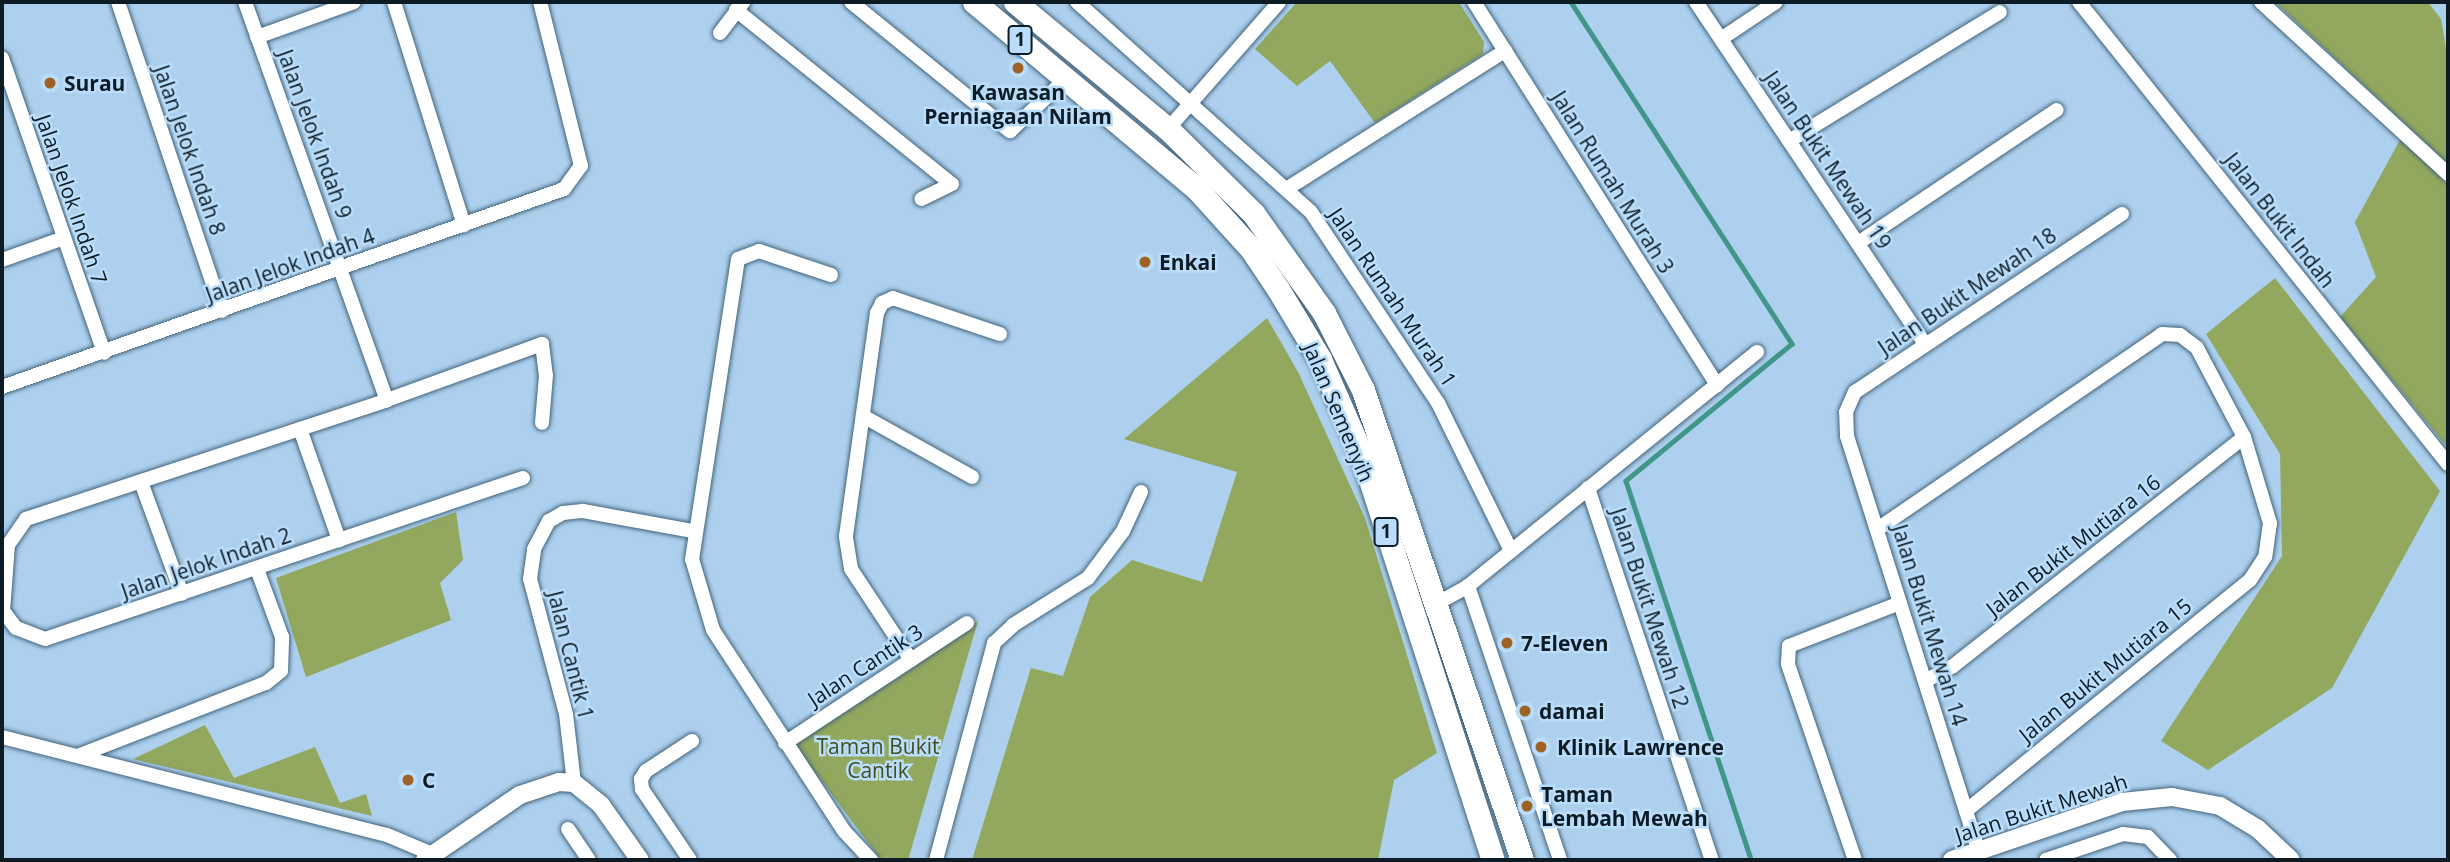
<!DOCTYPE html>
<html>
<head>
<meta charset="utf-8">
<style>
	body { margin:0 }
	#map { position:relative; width:2450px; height:862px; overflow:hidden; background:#acd0ed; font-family:"Open Sans",sans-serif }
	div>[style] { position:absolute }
	.green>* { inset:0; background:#92a85e }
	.stream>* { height:4.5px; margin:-2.25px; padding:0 2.25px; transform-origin:2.25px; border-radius:2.25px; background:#41968a }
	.roads { filter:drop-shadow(0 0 2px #43647d) drop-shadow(0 0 2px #43647d) }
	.minor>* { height:14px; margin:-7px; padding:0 7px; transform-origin:7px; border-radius:7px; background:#fff }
	.tertiary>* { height:18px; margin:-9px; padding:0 9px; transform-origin:9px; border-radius:9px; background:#fff }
	.primary>* { height:23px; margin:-11.5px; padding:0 11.5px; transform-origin:11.5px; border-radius:11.5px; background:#fff }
	.dots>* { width:19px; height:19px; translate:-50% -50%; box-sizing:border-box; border:4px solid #b9ddfa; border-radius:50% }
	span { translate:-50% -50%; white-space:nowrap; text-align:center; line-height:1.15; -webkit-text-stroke:5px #b9ddfa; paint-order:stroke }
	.shield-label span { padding:2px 5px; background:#b9ddfa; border:2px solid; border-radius:5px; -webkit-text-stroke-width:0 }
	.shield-label { font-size:19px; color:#0d1b25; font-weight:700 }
	.poi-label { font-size:21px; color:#0d1b25; font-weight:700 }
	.left { translate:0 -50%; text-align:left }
	.street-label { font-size:21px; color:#0d1b25 }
	.park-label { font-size:21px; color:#414e21 }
	.frame { position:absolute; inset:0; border:4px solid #0d1b25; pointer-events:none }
</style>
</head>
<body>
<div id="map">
	<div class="green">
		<div style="clip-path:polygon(1297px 2px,1459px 2px,1484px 42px,1483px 54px,1375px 123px,1330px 61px,1297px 86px,1255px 49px)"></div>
		<div style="clip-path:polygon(2275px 2px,2428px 2px,2441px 19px,2448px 60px,2448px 164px)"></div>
		<div style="clip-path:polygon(2401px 138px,2448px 185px,2448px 448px,2340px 317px,2376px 277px,2355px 222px)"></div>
		<div style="clip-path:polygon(2275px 278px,2440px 491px,2332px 688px,2208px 770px,2161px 741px,2282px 556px,2280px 454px,2206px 334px)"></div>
		<div style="clip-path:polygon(1267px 318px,1298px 372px,1365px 518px,1437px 753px,1394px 780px,1378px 860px,972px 860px,1031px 668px,1063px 676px,1090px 597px,1132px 560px,1202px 582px,1237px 472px,1124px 439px)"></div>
		<div style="clip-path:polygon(456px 512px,463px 560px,440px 583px,451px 620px,306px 677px,276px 578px)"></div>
		<div style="clip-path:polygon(978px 621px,908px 860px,881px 860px,794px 744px)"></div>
		<div style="clip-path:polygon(205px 725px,234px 778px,315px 747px,340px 803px,366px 794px,372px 816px,133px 759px)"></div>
	</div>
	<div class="stream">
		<div style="left:1571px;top:2px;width:407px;rotate:57.1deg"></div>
		<div style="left:1792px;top:344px;width:215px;rotate:140.5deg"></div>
		<div style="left:1626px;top:481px;width:399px;rotate:71.7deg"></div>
	</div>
	<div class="roads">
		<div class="minor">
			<div style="left:118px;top:2px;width:326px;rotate:71.4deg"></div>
			<div style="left:245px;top:2px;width:423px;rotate:70.4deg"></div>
			<div style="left:394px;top:2px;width:234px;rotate:72.6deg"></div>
			<div style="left:851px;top:2px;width:205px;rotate:39.1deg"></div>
			<div style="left:1010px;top:131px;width:78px;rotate:-42.9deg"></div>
			<div style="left:1077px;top:2px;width:314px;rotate:41.9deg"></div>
			<div style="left:1311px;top:212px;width:229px;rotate:56.4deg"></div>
			<div style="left:1438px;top:403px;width:165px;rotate:63.7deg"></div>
			<div style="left:1474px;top:2px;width:454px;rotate:57.6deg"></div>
			<div style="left:1696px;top:2px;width:410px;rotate:56.2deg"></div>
			<div style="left:2079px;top:2px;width:591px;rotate:51.39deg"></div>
			<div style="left:2261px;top:2px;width:254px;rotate:42.6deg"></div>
			<div style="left:736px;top:10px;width:277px;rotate:38.9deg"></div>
			<div style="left:952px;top:184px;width:34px;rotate:154deg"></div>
			<div style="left:720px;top:33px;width:39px;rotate:-53deg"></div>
			<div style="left:257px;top:37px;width:103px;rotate:-19.8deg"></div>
			<div style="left:1721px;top:39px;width:66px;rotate:-33.9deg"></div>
			<div style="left:2px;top:58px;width:312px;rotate:70.9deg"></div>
			<div style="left:1168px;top:129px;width:169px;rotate:-48.8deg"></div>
			<div style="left:1789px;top:141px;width:247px;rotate:-31.4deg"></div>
			<div style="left:1288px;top:188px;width:257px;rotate:-32.3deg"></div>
			<div style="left:1858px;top:243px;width:239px;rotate:-33.8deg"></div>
			<div style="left:2px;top:260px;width:66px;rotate:-19.5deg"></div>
			<div style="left:831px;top:275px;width:76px;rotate:-161.6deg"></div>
			<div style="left:759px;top:251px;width:22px;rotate:159deg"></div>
			<div style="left:738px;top:259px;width:304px;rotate:98.7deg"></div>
			<div style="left:692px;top:559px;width:74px;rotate:73.5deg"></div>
			<div style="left:713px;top:630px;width:240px;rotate:56.9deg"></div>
			<div style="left:844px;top:831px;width:40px;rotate:47deg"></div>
			<div style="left:2px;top:387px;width:596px;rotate:-19.41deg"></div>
			<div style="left:564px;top:189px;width:29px;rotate:-54deg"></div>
			<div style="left:581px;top:166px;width:169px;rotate:-104deg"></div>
			<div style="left:863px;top:416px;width:125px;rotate:29.2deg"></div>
			<div style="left:300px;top:429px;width:118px;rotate:70.6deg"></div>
			<div style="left:523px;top:478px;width:504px;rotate:161.39deg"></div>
			<div style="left:45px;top:639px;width:31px;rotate:-159deg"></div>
			<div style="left:16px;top:628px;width:21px;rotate:-127deg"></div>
			<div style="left:3px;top:611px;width:66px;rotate:-85.7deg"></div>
			<div style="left:8px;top:545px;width:32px;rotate:-55deg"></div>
			<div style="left:26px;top:519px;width:380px;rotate:-18.2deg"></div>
			<div style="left:387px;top:400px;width:165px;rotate:-19.9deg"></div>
			<div style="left:542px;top:344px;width:31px;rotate:83deg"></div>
			<div style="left:546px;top:375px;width:48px;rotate:94.8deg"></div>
			<div style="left:141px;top:482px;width:119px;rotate:69.9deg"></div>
			<div style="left:1588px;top:488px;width:392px;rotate:71.6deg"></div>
			<div style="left:1879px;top:528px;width:343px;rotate:-34.4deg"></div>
			<div style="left:2162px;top:334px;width:18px;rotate:3deg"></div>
			<div style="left:2180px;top:335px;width:21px;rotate:37deg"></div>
			<div style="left:2197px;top:348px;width:101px;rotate:62.2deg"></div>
			<div style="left:2244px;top:437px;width:90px;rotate:73.2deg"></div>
			<div style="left:2270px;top:523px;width:34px;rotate:98deg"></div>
			<div style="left:2265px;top:557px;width:27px;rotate:123deg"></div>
			<div style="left:2250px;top:580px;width:366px;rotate:140.9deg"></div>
			<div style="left:1468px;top:586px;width:289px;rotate:71.4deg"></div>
			<div style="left:1436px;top:604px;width:37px;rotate:-29deg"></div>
			<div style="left:1468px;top:586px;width:372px;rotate:-39deg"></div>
			<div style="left:911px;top:660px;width:109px;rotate:-123.4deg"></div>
			<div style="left:851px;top:569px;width:33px;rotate:-99deg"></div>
			<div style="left:846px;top:536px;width:225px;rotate:-82.1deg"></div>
			<div style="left:877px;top:313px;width:11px;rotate:-63deg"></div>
			<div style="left:882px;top:303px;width:12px;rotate:-24deg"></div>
			<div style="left:893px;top:298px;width:113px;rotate:18.6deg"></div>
			<div style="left:1925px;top:681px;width:32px;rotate:-28deg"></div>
			<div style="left:1953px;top:666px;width:370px;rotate:-38.2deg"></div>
			<div style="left:2px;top:737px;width:397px;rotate:14.3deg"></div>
			<div style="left:387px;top:835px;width:49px;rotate:22.9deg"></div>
			<div style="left:785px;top:743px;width:218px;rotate:-33.4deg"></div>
			<div style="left:80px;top:755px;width:199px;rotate:-21.2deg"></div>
			<div style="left:266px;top:683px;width:19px;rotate:-39deg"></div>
			<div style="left:281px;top:671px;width:34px;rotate:-88deg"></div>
			<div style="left:282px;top:637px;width:72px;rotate:-110.2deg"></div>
			<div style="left:574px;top:783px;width:69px;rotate:-96.6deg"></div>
			<div style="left:566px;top:714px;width:140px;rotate:-104.9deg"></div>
			<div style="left:530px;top:579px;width:30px;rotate:-82deg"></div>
			<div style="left:534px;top:549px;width:32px;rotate:-62deg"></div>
			<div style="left:549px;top:521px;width:16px;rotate:-30deg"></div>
			<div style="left:563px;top:513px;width:20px;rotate:-6deg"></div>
			<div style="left:583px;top:511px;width:112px;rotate:10.3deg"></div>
			<div style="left:568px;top:829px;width:37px;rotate:56deg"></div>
			<div style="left:1978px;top:849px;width:433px;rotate:-107.6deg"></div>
			<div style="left:1847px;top:436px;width:24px;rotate:-92deg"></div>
			<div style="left:1846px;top:412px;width:22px;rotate:-66deg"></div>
			<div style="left:1855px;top:392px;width:321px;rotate:-33.7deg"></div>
			<div style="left:690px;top:860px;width:86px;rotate:-124.1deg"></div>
			<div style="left:642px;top:789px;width:10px;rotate:-96deg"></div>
			<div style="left:641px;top:779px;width:9px;rotate:-58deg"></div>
			<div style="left:646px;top:771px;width:55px;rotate:-33.1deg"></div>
			<div style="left:936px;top:860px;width:225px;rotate:-75deg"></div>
			<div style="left:994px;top:643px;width:26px;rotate:-43deg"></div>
			<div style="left:1013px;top:625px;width:89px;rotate:-32.1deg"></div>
			<div style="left:1088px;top:578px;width:59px;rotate:-53.3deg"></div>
			<div style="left:1123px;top:531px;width:43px;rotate:-65.2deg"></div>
			<div style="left:1855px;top:860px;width:207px;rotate:-108.9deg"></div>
			<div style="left:1788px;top:664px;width:18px;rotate:-87deg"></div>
			<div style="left:1789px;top:646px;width:119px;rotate:-21.2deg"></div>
			<div style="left:2046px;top:860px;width:81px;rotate:-18.7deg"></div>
			<div style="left:2123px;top:834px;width:25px;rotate:7deg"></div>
			<div style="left:2148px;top:837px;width:32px;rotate:46deg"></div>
		</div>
		<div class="tertiary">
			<div style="left:425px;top:860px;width:115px;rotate:-34.4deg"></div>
			<div style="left:520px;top:795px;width:41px;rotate:-18.4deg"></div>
			<div style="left:559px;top:782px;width:15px;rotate:4deg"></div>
			<div style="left:574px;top:783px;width:35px;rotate:39deg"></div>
			<div style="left:601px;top:805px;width:67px;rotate:54.7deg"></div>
			<div style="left:1952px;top:860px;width:180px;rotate:-18.8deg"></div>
			<div style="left:2122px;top:802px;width:50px;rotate:-5.7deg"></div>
			<div style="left:2172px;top:797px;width:49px;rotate:10.6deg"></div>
			<div style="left:2220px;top:806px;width:44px;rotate:31.2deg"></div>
			<div style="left:2258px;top:829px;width:45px;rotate:43.2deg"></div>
		</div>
		<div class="primary">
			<div style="left:974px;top:2px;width:290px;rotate:40deg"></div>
			<div style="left:1196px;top:188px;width:84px;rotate:47.9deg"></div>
			<div style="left:1252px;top:250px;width:47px;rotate:56.3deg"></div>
			<div style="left:1278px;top:289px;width:82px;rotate:59deg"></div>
			<div style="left:1320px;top:359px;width:105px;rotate:66.4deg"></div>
			<div style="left:1362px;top:455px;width:426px;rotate:72.1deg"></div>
			<div style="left:1015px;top:2px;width:199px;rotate:39.7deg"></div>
			<div style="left:1168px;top:129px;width:120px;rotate:44.7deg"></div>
			<div style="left:1253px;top:213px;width:123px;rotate:54.6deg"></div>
			<div style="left:1324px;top:313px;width:86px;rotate:63.1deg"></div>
			<div style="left:1363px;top:390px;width:496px;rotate:71.3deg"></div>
		</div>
	</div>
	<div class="dots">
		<div style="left:1018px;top:68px;background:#9e6224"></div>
		<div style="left:50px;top:83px;background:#9e6224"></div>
		<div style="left:1145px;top:262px;background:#9e6224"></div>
		<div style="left:1507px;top:643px;background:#9e6224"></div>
		<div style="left:1525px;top:711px;background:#9e6224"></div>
		<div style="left:1541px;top:747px;background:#9e6224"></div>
		<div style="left:408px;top:780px;background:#9e6224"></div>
		<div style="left:1527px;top:806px;background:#9e6224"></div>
	</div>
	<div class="shield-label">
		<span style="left:1020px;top:40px">1</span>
		<span style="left:1386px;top:532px">1</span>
	</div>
	<div class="poi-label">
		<span class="left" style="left:64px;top:83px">Surau</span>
		<span style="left:1018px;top:104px">Kawasan<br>Perniagaan Nilam</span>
		<span class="left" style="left:1159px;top:262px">Enkai</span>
		<span class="left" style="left:1521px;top:643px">7-Eleven</span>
		<span class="left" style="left:1539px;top:711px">damai</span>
		<span class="left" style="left:1557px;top:747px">Klinik Lawrence</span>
		<span class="left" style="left:422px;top:780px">C</span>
		<span class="left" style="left:1541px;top:806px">Taman<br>Lembah Mewah</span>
	</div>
	<div class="street-label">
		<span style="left:315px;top:134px;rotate:70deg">Jalan Jelok Indah 9</span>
		<span style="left:190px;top:150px;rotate:71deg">Jalan Jelok Indah 8</span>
		<span style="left:1828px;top:160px;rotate:56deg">Jalan Bukit Mewah 19</span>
		<span style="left:1613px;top:182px;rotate:58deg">Jalan Rumah Murah 3</span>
		<span style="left:72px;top:199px;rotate:71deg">Jalan Jelok Indah 7</span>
		<span style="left:2280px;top:220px;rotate:52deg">Jalan Bukit Indah</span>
		<span style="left:290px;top:265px;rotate:-20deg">Jalan Jelok Indah 4</span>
		<span style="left:1967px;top:291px;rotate:-34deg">Jalan Bukit Mewah 18</span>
		<span style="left:1393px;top:297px;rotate:56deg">Jalan Rumah Murah 1</span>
		<span style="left:1339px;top:412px;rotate:67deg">Jalan Semenyih</span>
		<span style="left:2073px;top:545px;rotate:-38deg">Jalan Bukit Mutiara 16</span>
		<span style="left:206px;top:563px;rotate:-19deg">Jalan Jelok Indah 2</span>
		<span style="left:1650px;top:608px;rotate:72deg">Jalan Bukit Mewah 12</span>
		<span style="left:1930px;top:625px;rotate:73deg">Jalan Bukit Mewah 14</span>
		<span style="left:571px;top:655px;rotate:76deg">Jalan Cantik 1</span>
		<span style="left:865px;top:665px;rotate:-33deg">Jalan Cantik 3</span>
		<span style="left:2105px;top:670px;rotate:-39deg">Jalan Bukit Mutiara 15</span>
		<span style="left:2041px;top:808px;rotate:-18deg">Jalan Bukit Mewah</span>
	</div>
	<div class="park-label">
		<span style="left:878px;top:758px">Taman Bukit<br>Cantik</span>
	</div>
	<div class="frame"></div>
</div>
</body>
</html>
